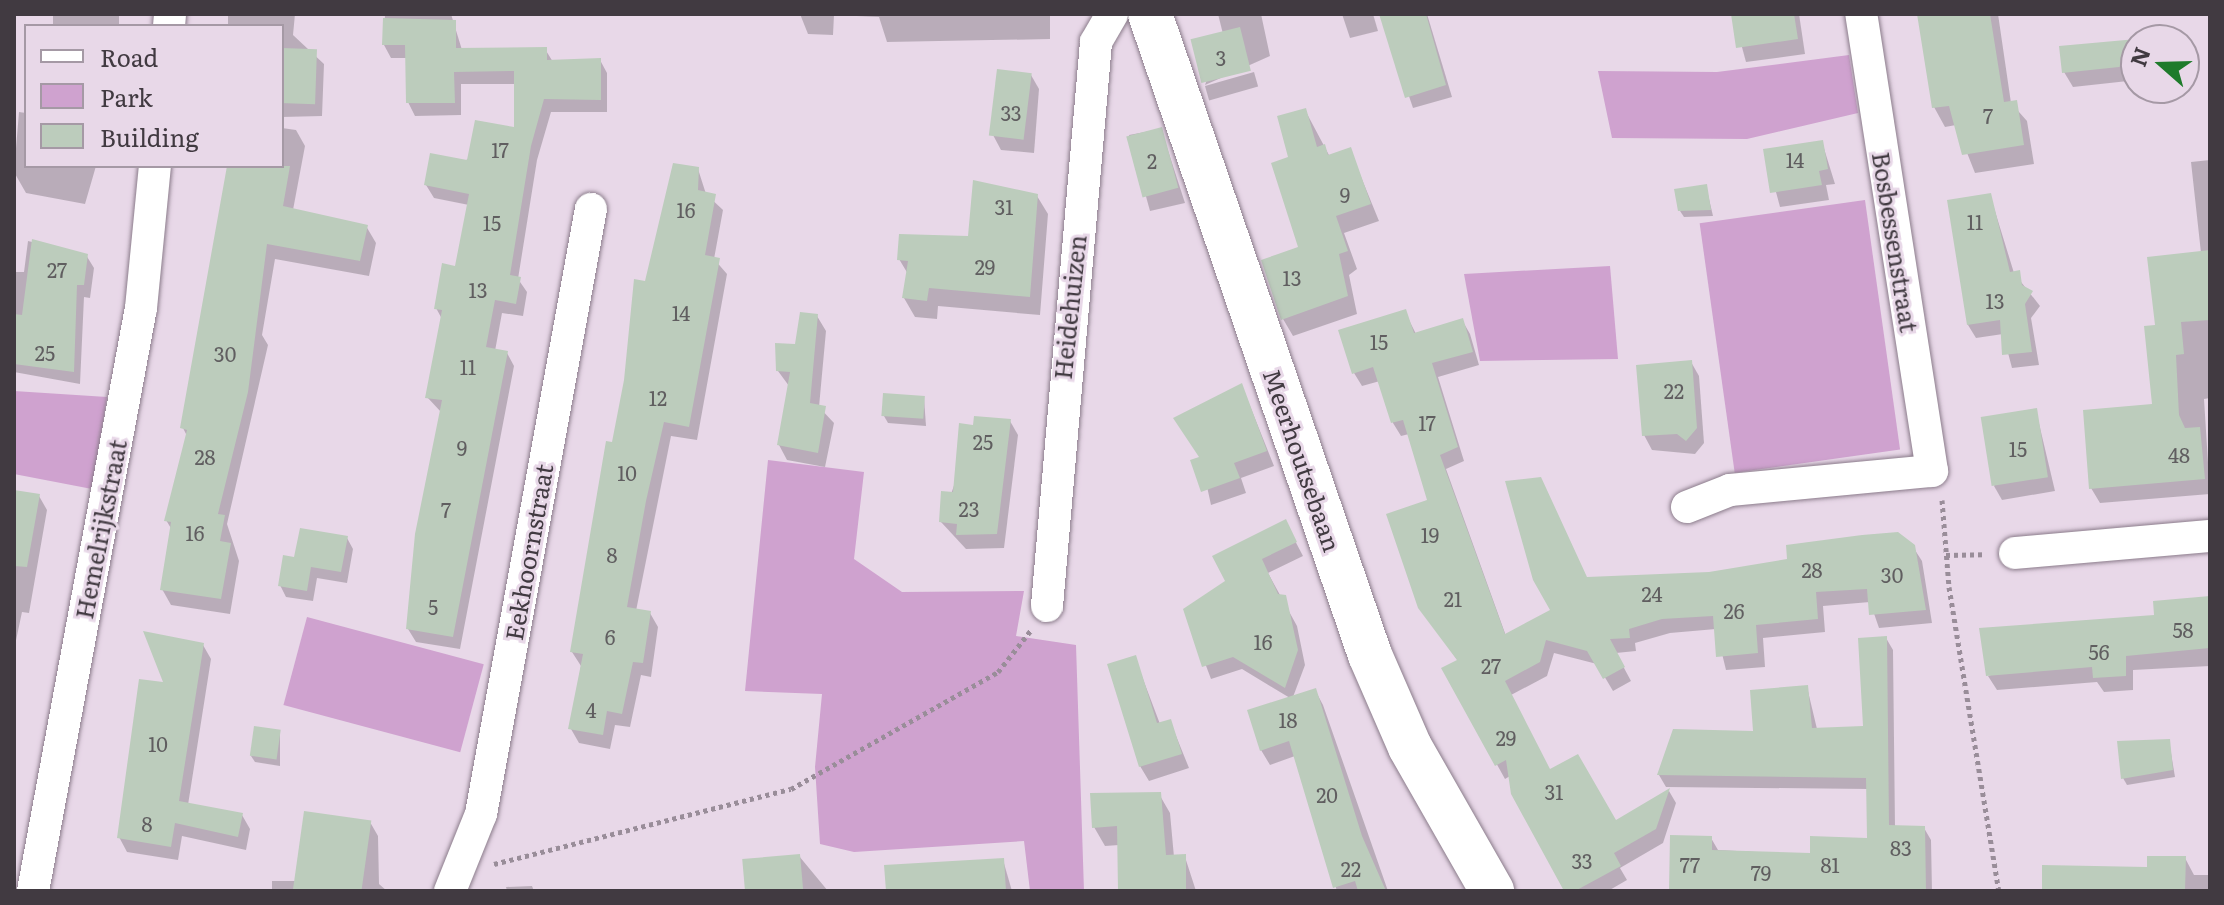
<!DOCTYPE html>
<html>
<head>
<meta charset="utf-8">
<style>
	body { margin:0 }
	#map { position:relative; width:2224px; height:905px; overflow:hidden; background:#e8d8e8; font-family:Literata,serif }
	div>[style] { position:absolute }
	.green>* { inset:0; background:#cfa2cf; transform-origin:0 0 }
	.shadow>* { inset:0; background:#0003; transform-origin:0 0 }
	.building>* { inset:0; background:#bcccbc; transform-origin:0 0 }
	.path>* { height:5px; margin-top:-2.5px; transform-origin:0; background:repeating-linear-gradient(90deg,#998d99 0 4px,transparent 0 8px) }
	.roads { filter:drop-shadow(0 0 2px #8b7c8b) drop-shadow(0 0 2px #8b7c8b) }
	.street>* { height:32px; margin:-16px; padding:0 16px; transform-origin:16px; border-radius:16px; background:#fff }
	.secondary>* { height:44px; margin:-22px; padding:0 22px; transform-origin:22px; border-radius:22px; background:#fff }
	span { translate:-50% -50%; white-space:nowrap; text-align:center; line-height:1.15; -webkit-text-stroke:6px #e8d8e8; paint-order:stroke }
	.number-label { font-size:20px; color:#605e60 }
	.number-label span { -webkit-text-stroke-width:0 }
	.street-label { font-size:24px; color:#413a41 }
	.frame { position:absolute; inset:0; border:16px solid #413a41; pointer-events:none }
	.legend { position:absolute; left:24px; top:24px; width:260px; height:144px; box-sizing:border-box; background:#e8d8e8; border:2px solid #a599a5; margin:0; padding:10px 14px; list-style:none; font-size:24px; color:#413a41 }
	.legend li { display:flex; align-items:center; gap:16px; height:40px }
	.legend b { width:40px; border:2px solid #a599a5 }
	.north { position:absolute; left:2120px; top:24px; width:80px; height:80px; box-sizing:border-box; background:#e8d8e8; border:2px solid #a599a5; border-radius:50%; rotate:290deg; font-size:22px; font-weight:700; line-height:32px; text-align:center; color:#413a41 }
	.north::after { content:''; display:block; margin:auto; width:28px; height:36px; background:#1e7b2b; clip-path:polygon(50% 0,100% 100%,50% 72%,0 100%) }
</style>
</head>
<body>
<div id="map">
	<div class="green">
		<div style="clip-path:polygon(1849px 55px,1858px 113px,1747px 139px,1612px 138px,1598px 71px,1717px 72px)"></div>
		<div style="left:1865px;top:200px;width:252px;height:167px;rotate:82deg"></div>
		<div style="clip-path:polygon(1610px 266px,1618px 359px,1480px 361px,1464px 274px)"></div>
		<div style="clip-path:polygon(14px 391px,107px 397px,92px 489px,14px 474px)"></div>
		<div style="clip-path:polygon(768px 460px,864px 472px,854px 559px,902px 592px,1024px 591px,1016px 636px,1076px 645px,1084px 891px,1030px 891px,1024px 841px,854px 852px,820px 844px,815px 767px,822px 694px,745px 691px)"></div>
		<div style="left:307px;top:617px;width:183px;height:91px;rotate:15deg"></div>
	</div>
	<div class="shadow">
		<div style="left:53px;top:14px;width:66px;height:12px"></div>
		<div style="clip-path:polygon(228px 14px,295px 14px,293px 35px,324px 64px,322px 116px,282px 117px,282px 26px,228px 26px)"></div>
		<div style="clip-path:polygon(385px 14px,451px 14px,462px 50px,545px 49px,553px 62px,600px 60px,607px 73px,607px 112px,551px 112px,537px 160px,518px 279px,527px 292px,523px 316px,502px 313px,495px 351px,507px 353px,514px 366px,460px 649px,416px 642px,408px 629px,441px 412px,427px 397px,442px 319px,436px 308px,456px 268px,469px 205px,434px 198px,426px 185px,516px 129px,516px 84px,461px 84px,461px 115px,415px 116px,408px 102px,407px 58px,391px 58px,384px 45px)"></div>
		<div style="clip-path:polygon(800px 14px,1050px 14px,1050px 39px,887px 42px,879px 17px,834px 15px,833px 35px,808px 34px)"></div>
		<div style="clip-path:polygon(1218px 14px,1261px 14px,1270px 56px,1205px 85px,1223px 34px)"></div>
		<div style="clip-path:polygon(1342px 14px,1373px 14px,1378px 31px,1350px 38px)"></div>
		<div style="clip-path:polygon(1381px 14px,1427px 14px,1452px 97px,1413px 108px)"></div>
		<div style="clip-path:polygon(1733px 14px,1799px 14px,1805px 54px,1746px 62px)"></div>
		<div style="clip-path:polygon(1923px 14px,1998px 14px,2011px 103px,2027px 121px,2034px 164px,1975px 173px,1956px 125px,1945px 127px,1934px 107px)"></div>
		<div style="clip-path:polygon(2136px 41px,2136px 76px,2128px 81px,2073px 87px,2064px 72px)"></div>
		<div style="left:1254px;top:72px;width:15px;height:51px;rotate:74deg"></div>
		<div style="clip-path:polygon(1031px 75px,1039px 89px,1034px 153px,1001px 150px,993px 135px)"></div>
		<div style="clip-path:polygon(1305px 110px,1330px 157px,1350px 150px,1379px 221px,1344px 233px,1357px 269px,1349px 275px,1357px 314px,1293px 336px,1283px 319px,1301px 249px,1291px 158px)"></div>
		<div style="clip-path:polygon(19px 112px,26px 113px,26px 166px,96px 166px,85px 204px,26px 193px,14px 172px)"></div>
		<div style="clip-path:polygon(282px 128px,296px 130px,305px 146px,293px 210px,366px 226px,376px 243px,369px 276px,275px 259px,262px 335px,268px 345px,227px 524px,239px 561px,230px 614px,171px 605px,162px 589px,172px 530px,166px 520px,187px 436px,183px 428px,230px 166px,282px 166px)"></div>
		<div style="clip-path:polygon(1161px 129px,1185px 203px,1150px 211px,1129px 135px)"></div>
		<div style="clip-path:polygon(1822px 142px,1835px 184px,1826px 185px,1829px 200px,1780px 207px,1765px 151px)"></div>
		<div style="clip-path:polygon(2210px 160px,2210px 398px,2204px 399px,2210px 494px,2100px 503px,2091px 488px,2154px 406px,2158px 327px,2201px 253px,2191px 162px)"></div>
		<div style="clip-path:polygon(698px 169px,706px 194px,723px 210px,714px 259px,727px 274px,697px 440px,671px 436px,636px 611px,650px 613px,658px 627px,651px 677px,641px 675px,630px 727px,615px 725px,610px 749px,579px 743px,571px 729px,581px 666px,572px 652px,647px 283px)"></div>
		<div style="clip-path:polygon(975px 182px,1037px 196px,1048px 214px,1040px 315px,938px 306px,937px 319px,915px 317px,904px 298px,908px 274px,899px 259px,970px 239px)"></div>
		<div style="clip-path:polygon(1706px 186px,1713px 216px,1684px 217px,1680px 211px)"></div>
		<div style="clip-path:polygon(1990px 195px,2014px 273px,2040px 306px,2031px 318px,2039px 365px,2012px 368px,2003px 334px,1976px 338px,1968px 325px)"></div>
		<div style="clip-path:polygon(28px 241px,86px 255px,94px 268px,90px 298px,84px 297px,80px 384px,14px 372px,14px 272px,24px 272px)"></div>
		<div style="clip-path:polygon(1405px 312px,1416px 334px,1462px 320px,1470px 334px,1479px 365px,1438px 377px,1464px 461px,1446px 469px,1506px 636px,1552px 611px,1587px 579px,1710px 574px,1913px 547px,1922px 561px,1932px 623px,1879px 628px,1870px 602px,1823px 606px,1825px 632px,1763px 638px,1765px 667px,1726px 670px,1716px 629px,1670px 633px,1635px 643px,1636px 651px,1616px 653px,1631px 681px,1613px 691px,1597px 664px,1554px 653px,1547px 676px,1511px 695px,1550px 771px,1616px 823px,1669px 791px,1676px 803px,1663px 843px,1620px 868px,1627px 880px,1608px 891px,1567px 891px,1510px 776px,1505px 779px,1444px 669px,1458px 661px,1420px 607px,1429px 502px,1409px 434px,1401px 436px,1393px 423px,1380px 381px,1362px 386px,1354px 373px)"></div>
		<div style="clip-path:polygon(817px 316px,826px 331px,819px 407px,834px 423px,825px 467px,787px 460px,779px 445px,789px 386px,778px 371px)"></div>
		<div style="clip-path:polygon(1691px 362px,1699px 376px,1704px 443px,1695px 454px,1652px 450px,1644px 435px)"></div>
		<div style="clip-path:polygon(1242px 386px,1274px 466px,1241px 478px,1246px 493px,1211px 505px,1201px 459px)"></div>
		<div style="clip-path:polygon(924px 398px,926px 426px,888px 423px,884px 416px)"></div>
		<div style="clip-path:polygon(2036px 411px,2055px 491px,2002px 500px,1994px 486px)"></div>
		<div style="clip-path:polygon(1010px 421px,1018px 435px,1004px 548px,966px 549px,941px 522px,975px 427px)"></div>
		<div style="clip-path:polygon(14px 492px,39px 496px,47px 510px,29px 613px,22px 612px,14px 650px)"></div>
		<div style="clip-path:polygon(1292px 535px,1303px 556px,1268px 573px,1297px 626px,1305px 665px,1293px 697px,1315px 690px,1323px 705px,1388px 891px,1337px 891px,1295px 756px,1270px 765px,1261px 750px,1290px 698px,1242px 669px,1211px 679px,1185px 610px)"></div>
		<div style="clip-path:polygon(347px 538px,353px 549px,347px 583px,317px 578px,313px 601px,286px 597px,280px 585px,296px 560px)"></div>
		<div style="clip-path:polygon(2210px 598px,2210px 666px,2133px 670px,2133px 690px,2104px 692px,2097px 682px,1997px 690px,1988px 676px)"></div>
		<div style="clip-path:polygon(1886px 638px,1893px 650px,1895px 827px,1924px 828px,1931px 840px,1932px 891px,1671px 891px,1711px 838px,1718px 850px,1812px 855px,1869px 840px,1868px 789px,1666px 787px,1659px 775px,1755px 733px,1807px 687px,1817px 729px,1866px 728px)"></div>
		<div style="clip-path:polygon(203px 645px,211px 659px,188px 805px,242px 815px,250px 829px,246px 850px,182px 836px,178px 860px,127px 852px,119px 837px,166px 685px)"></div>
		<div style="clip-path:polygon(1135px 658px,1160px 724px,1170px 721px,1189px 768px,1149px 781px,1140px 766px)"></div>
		<div style="clip-path:polygon(280px 732px,280px 766px,255px 762px,251px 756px)"></div>
		<div style="clip-path:polygon(2169px 741px,2175px 777px,2127px 785px,2123px 778px)"></div>
		<div style="clip-path:polygon(1159px 794px,1170px 813px,1174px 857px,1185px 857px,1196px 891px,1120px 891px,1119px 845px,1105px 846px,1094px 827px)"></div>
		<div style="clip-path:polygon(370px 822px,378px 836px,379px 884px,387px 891px,272px 891px,272px 881px,307px 881px)"></div>
		<div style="clip-path:polygon(799px 856px,828px 891px,738px 891px,747px 890px)"></div>
		<div style="clip-path:polygon(2185px 858px,2194px 875px,2210px 875px,2210px 891px,2044px 891px)"></div>
		<div style="clip-path:polygon(1003px 860px,1012px 891px,887px 891px)"></div>
		<div style="clip-path:polygon(532px 886px,534px 891px,507px 891px,506px 887px)"></div>
	</div>
	<div class="building">
		<div style="clip-path:polygon(1379px 14px,1426px 14px,1446px 85px,1405px 98px)"></div>
		<div style="clip-path:polygon(1731px 14px,1794px 14px,1798px 39px,1736px 48px)"></div>
		<div style="clip-path:polygon(1917px 14px,1990px 14px,2004px 102px,2017px 100px,2024px 145px,1962px 155px,1949px 106px,1932px 108px)"></div>
		<div style="clip-path:polygon(383px 18px,456px 20px,456px 48px,547px 47px,547px 60px,601px 58px,601px 100px,544px 99px,531px 146px,510px 275px,521px 277px,516px 304px,495px 300px,486px 347px,508px 351px,453px 637px,406px 629px,415px 534px,442px 400px,425px 398px,442px 310px,434px 309px,442px 263px,455px 266px,469px 194px,424px 185px,430px 153px,467px 160px,475px 120px,514px 127px,514px 71px,454px 72px,455px 103px,406px 103px,405px 45px,382px 45px)"></div>
		<div style="left:1240px;top:27px;width:45px;height:51px;rotate:76deg"></div>
		<div style="clip-path:polygon(2170px 36px,2136px 40px,2136px 57px,2119px 67px,2062px 73px,2059px 46px)"></div>
		<div style="left:282px;top:48px;width:35px;height:55px;rotate:2deg"></div>
		<div style="left:997px;top:69px;width:35px;height:67px;rotate:7deg"></div>
		<div style="clip-path:polygon(1306px 108px,1317px 147px,1325px 144px,1328px 155px,1351px 147px,1371px 204px,1336px 216px,1348px 251px,1339px 254px,1348px 296px,1281px 320px,1261px 260px,1298px 247px,1271px 163px,1288px 157px,1277px 116px)"></div>
		<div style="left:1162px;top:127px;width:63px;height:37px;rotate:75deg"></div>
		<div style="clip-path:polygon(1823px 140px,1828px 169px,1819px 171px,1822px 185px,1770px 193px,1763px 149px)"></div>
		<div style="clip-path:polygon(673px 163px,699px 167px,698px 190px,716px 194px,705px 255px,720px 258px,689px 427px,664px 422px,646px 501px,627px 607px,651px 611px,643px 663px,633px 662px,622px 714px,607px 711px,603px 735px,568px 729px,583px 654px,570px 652px,606px 441px,612px 442px,624px 380px,634px 279px,645px 281px)"></div>
		<div style="clip-path:polygon(227px 166px,290px 166px,283px 206px,368px 225px,360px 261px,267px 244px,248px 392px,218px 514px,225px 515px,220px 541px,231px 543px,221px 599px,160px 590px,171px 522px,164px 521px,187px 430px,180px 428px)"></div>
		<div style="clip-path:polygon(973px 180px,1038px 194px,1030px 297px,929px 288px,927px 301px,902px 298px,908px 261px,897px 260px,899px 234px,968px 236px)"></div>
		<div style="clip-path:polygon(1707px 184px,1711px 210px,1678px 211px,1674px 189px)"></div>
		<div style="clip-path:polygon(1991px 193px,2010px 272px,2020px 270px,2022px 285px,2033px 291px,2025px 304px,2032px 352px,2002px 355px,2000px 320px,1967px 325px,1947px 200px)"></div>
		<div style="clip-path:polygon(32px 239px,88px 254px,84px 285px,77px 285px,74px 372px,14px 364px,14px 314px,22px 315px)"></div>
		<div style="clip-path:polygon(2210px 250px,2210px 320px,2181px 322px,2184px 354px,2176px 355px,2179px 415px,2185px 428px,2200px 427px,2205px 479px,2089px 489px,2083px 410px,2152px 404px,2144px 326px,2155px 325px,2147px 257px)"></div>
		<div style="clip-path:polygon(1406px 309px,1414px 333px,1463px 318px,1473px 352px,1432px 363px,1458px 447px,1440px 455px,1505px 634px,1550px 610px,1533px 580px,1505px 481px,1541px 477px,1587px 577px,1709px 572px,1787px 559px,1786px 545px,1862px 535px,1898px 532px,1915px 545px,1926px 610px,1869px 615px,1867px 589px,1816px 592px,1818px 619px,1756px 625px,1758px 653px,1716px 657px,1713px 616px,1662px 619px,1629px 629px,1630px 638px,1610px 639px,1625px 667px,1603px 679px,1587px 651px,1546px 640px,1540px 662px,1505px 681px,1550px 769px,1578px 754px,1616px 820px,1670px 788px,1656px 829px,1614px 853px,1621px 866px,1575px 891px,1564px 891px,1511px 794px,1506px 760px,1495px 766px,1441px 668px,1457px 660px,1418px 608px,1386px 514px,1427px 500px,1403px 420px,1391px 423px,1373px 367px,1352px 374px,1338px 330px)"></div>
		<div style="clip-path:polygon(800px 312px,818px 314px,810px 403px,826px 406px,818px 453px,777px 445px,790px 372px,776px 371px,775px 343px,795px 344px)"></div>
		<div style="clip-path:polygon(1692px 360px,1697px 428px,1686px 441px,1677px 434px,1642px 436px,1636px 365px)"></div>
		<div style="clip-path:polygon(1242px 383px,1267px 451px,1234px 463px,1240px 478px,1201px 492px,1190px 460px,1199px 457px,1173px 418px)"></div>
		<div style="left:883px;top:393px;width:42px;height:23px;rotate:4deg"></div>
		<div style="left:2037px;top:408px;width:70px;height:57px;rotate:81deg"></div>
		<div style="clip-path:polygon(974px 416px,1011px 419px,997px 534px,956px 535px,957px 524px,939px 522px,941px 491px,953px 492px,959px 423px,973px 425px)"></div>
		<div style="clip-path:polygon(14px 490px,40px 494px,27px 567px,14px 566px)"></div>
		<div style="clip-path:polygon(1286px 519px,1297px 542px,1262px 559px,1278px 594px,1286px 595px,1298px 650px,1285px 688px,1233px 657px,1202px 667px,1183px 609px,1225px 581px,1212px 556px)"></div>
		<div style="clip-path:polygon(300px 528px,348px 536px,341px 572px,311px 567px,307px 591px,278px 586px,283px 555px,294px 557px)"></div>
		<div style="clip-path:polygon(2210px 596px,2210px 648px,2126px 656px,2126px 676px,2093px 678px,2092px 667px,1986px 676px,1979px 628px,2154px 615px,2153px 601px)"></div>
		<div style="clip-path:polygon(143px 631px,204px 643px,179px 801px,243px 813px,238px 837px,175px 823px,171px 847px,117px 838px,139px 679px,163px 682px)"></div>
		<div style="clip-path:polygon(1887px 636px,1889px 825px,1925px 826px,1926px 891px,1669px 891px,1670px 835px,1712px 836px,1712px 850px,1810px 853px,1810px 836px,1867px 838px,1866px 778px,1657px 775px,1673px 729px,1753px 731px,1750px 690px,1808px 685px,1812px 728px,1863px 726px,1858px 638px)"></div>
		<div style="clip-path:polygon(1136px 655px,1157px 723px,1171px 719px,1182px 754px,1139px 767px,1107px 664px)"></div>
		<div style="clip-path:polygon(1316px 688px,1362px 836px,1386px 891px,1358px 891px,1355px 881px,1333px 888px,1289px 741px,1260px 751px,1247px 710px)"></div>
		<div style="left:254px;top:726px;width:27px;height:30px;rotate:8deg"></div>
		<div style="clip-path:polygon(2170px 739px,2173px 770px,2121px 779px,2117px 741px)"></div>
		<div style="clip-path:polygon(1161px 792px,1166px 855px,1186px 854px,1186px 891px,1118px 891px,1117px 826px,1092px 828px,1090px 793px)"></div>
		<div style="left:304px;top:811px;width:68px;height:80px;rotate:8deg"></div>
		<div style="left:800px;top:854px;width:37px;height:58px;rotate:85deg"></div>
		<div style="clip-path:polygon(2147px 856px,2186px 856px,2185px 891px,2042px 891px,2042px 865px,2147px 867px)"></div>
		<div style="clip-path:polygon(1004px 858px,1006px 891px,886px 891px,884px 865px)"></div>
	</div>
	<div class="path">
		<div style="left:1942px;top:500px;width:87px;rotate:85.4deg"></div>
		<div style="left:1949px;top:587px;width:308px;rotate:80.7deg"></div>
		<div style="left:1946px;top:555px;width:39px;rotate:-1deg"></div>
		<div style="left:494px;top:864px;width:306px;rotate:-14.2deg"></div>
		<div style="left:791px;top:789px;width:238px;rotate:-29.5deg"></div>
		<div style="left:998px;top:672px;width:53px;rotate:-51.8deg"></div>
	</div>
	<div class="roads">
		<div class="street">
			<div style="left:169px;top:26px;width:12px;rotate:-85deg"></div>
			<div style="left:1687px;top:507px;width:46px;rotate:-21.6deg"></div>
			<div style="left:1730px;top:490px;width:203px;rotate:-5.4deg"></div>
			<div style="left:1932px;top:471px;width:462px;rotate:-98.8deg"></div>
			<div style="left:2015px;top:553px;width:196px;rotate:-5deg"></div>
			<div style="left:1047px;top:606px;width:566px;rotate:-85.03deg"></div>
			<div style="left:1096px;top:42px;width:32px;rotate:-60deg"></div>
			<div style="left:33px;top:891px;width:593px;rotate:-79.51deg"></div>
			<div style="left:141px;top:308px;width:143px;rotate:-84.4deg"></div>
			<div style="left:450px;top:891px;width:83px;rotate:-68.1deg"></div>
			<div style="left:481px;top:814px;width:615px;rotate:-79.7deg"></div>
		</div>
		<div class="secondary">
			<div style="left:1150px;top:14px;width:678px;rotate:71.06deg"></div>
			<div style="left:1370px;top:655px;width:100px;rotate:66.5deg"></div>
			<div style="left:1410px;top:747px;width:166px;rotate:60.3deg"></div>
		</div>
	</div>
	<div class="number-label">
		<span style="left:1221px;top:57px">3</span>
		<span style="left:1011px;top:112px">33</span>
		<span style="left:1988px;top:115px">7</span>
		<span style="left:500px;top:149px">17</span>
		<span style="left:1795px;top:159px">14</span>
		<span style="left:1152px;top:160px">2</span>
		<span style="left:1345px;top:194px">9</span>
		<span style="left:1004px;top:206px">31</span>
		<span style="left:686px;top:209px">16</span>
		<span style="left:1975px;top:221px">11</span>
		<span style="left:492px;top:222px">15</span>
		<span style="left:985px;top:266px">29</span>
		<span style="left:57px;top:269px">27</span>
		<span style="left:1292px;top:277px">13</span>
		<span style="left:478px;top:289px">13</span>
		<span style="left:1995px;top:300px">13</span>
		<span style="left:681px;top:312px">14</span>
		<span style="left:1379px;top:341px">15</span>
		<span style="left:45px;top:352px">25</span>
		<span style="left:225px;top:353px">30</span>
		<span style="left:468px;top:366px">11</span>
		<span style="left:1674px;top:390px">22</span>
		<span style="left:658px;top:397px">12</span>
		<span style="left:1427px;top:422px">17</span>
		<span style="left:983px;top:441px">25</span>
		<span style="left:462px;top:447px">9</span>
		<span style="left:2018px;top:448px">15</span>
		<span style="left:2179px;top:454px">48</span>
		<span style="left:205px;top:456px">28</span>
		<span style="left:627px;top:472px">10</span>
		<span style="left:969px;top:508px">23</span>
		<span style="left:446px;top:509px">7</span>
		<span style="left:195px;top:532px">16</span>
		<span style="left:1430px;top:534px">19</span>
		<span style="left:612px;top:554px">8</span>
		<span style="left:1812px;top:569px">28</span>
		<span style="left:1892px;top:574px">30</span>
		<span style="left:1652px;top:593px">24</span>
		<span style="left:1453px;top:598px">21</span>
		<span style="left:433px;top:606px">5</span>
		<span style="left:1734px;top:610px">26</span>
		<span style="left:2183px;top:629px">58</span>
		<span style="left:610px;top:636px">6</span>
		<span style="left:1263px;top:641px">16</span>
		<span style="left:2099px;top:651px">56</span>
		<span style="left:1491px;top:665px">27</span>
		<span style="left:591px;top:709px">4</span>
		<span style="left:1288px;top:719px">18</span>
		<span style="left:1506px;top:737px">29</span>
		<span style="left:158px;top:743px">10</span>
		<span style="left:1554px;top:791px">31</span>
		<span style="left:1327px;top:794px">20</span>
		<span style="left:147px;top:823px">8</span>
		<span style="left:1901px;top:847px">83</span>
		<span style="left:1582px;top:860px">33</span>
		<span style="left:1690px;top:864px">77</span>
		<span style="left:1830px;top:864px">81</span>
		<span style="left:1351px;top:868px">22</span>
		<span style="left:1761px;top:872px">79</span>
	</div>
	<div class="street-label">
		<span style="left:1896px;top:242px;rotate:81deg">Bosbessenstraat</span>
		<span style="left:1069px;top:307px;rotate:-84deg">Heidehuizen</span>
		<span style="left:1303px;top:460px;rotate:71deg">Meerhoutsebaan</span>
		<span style="left:100px;top:529px;rotate:-79deg">Hemelrijkstraat</span>
		<span style="left:528px;top:552px;rotate:-80deg">Eekhoornstraat</span>
	</div>
	<div class="frame"></div>
	<ul class="legend">
	<li><b style="height:10px;background:#fff"></b>Road</li>
	<li><b style="height:22px;background:#cfa2cf"></b>Park</li>
	<li><b style="height:22px;background:#bcccbc"></b>Building</li>
	</ul>
	<div class="north">N</div>
</div>
</body>
</html>
